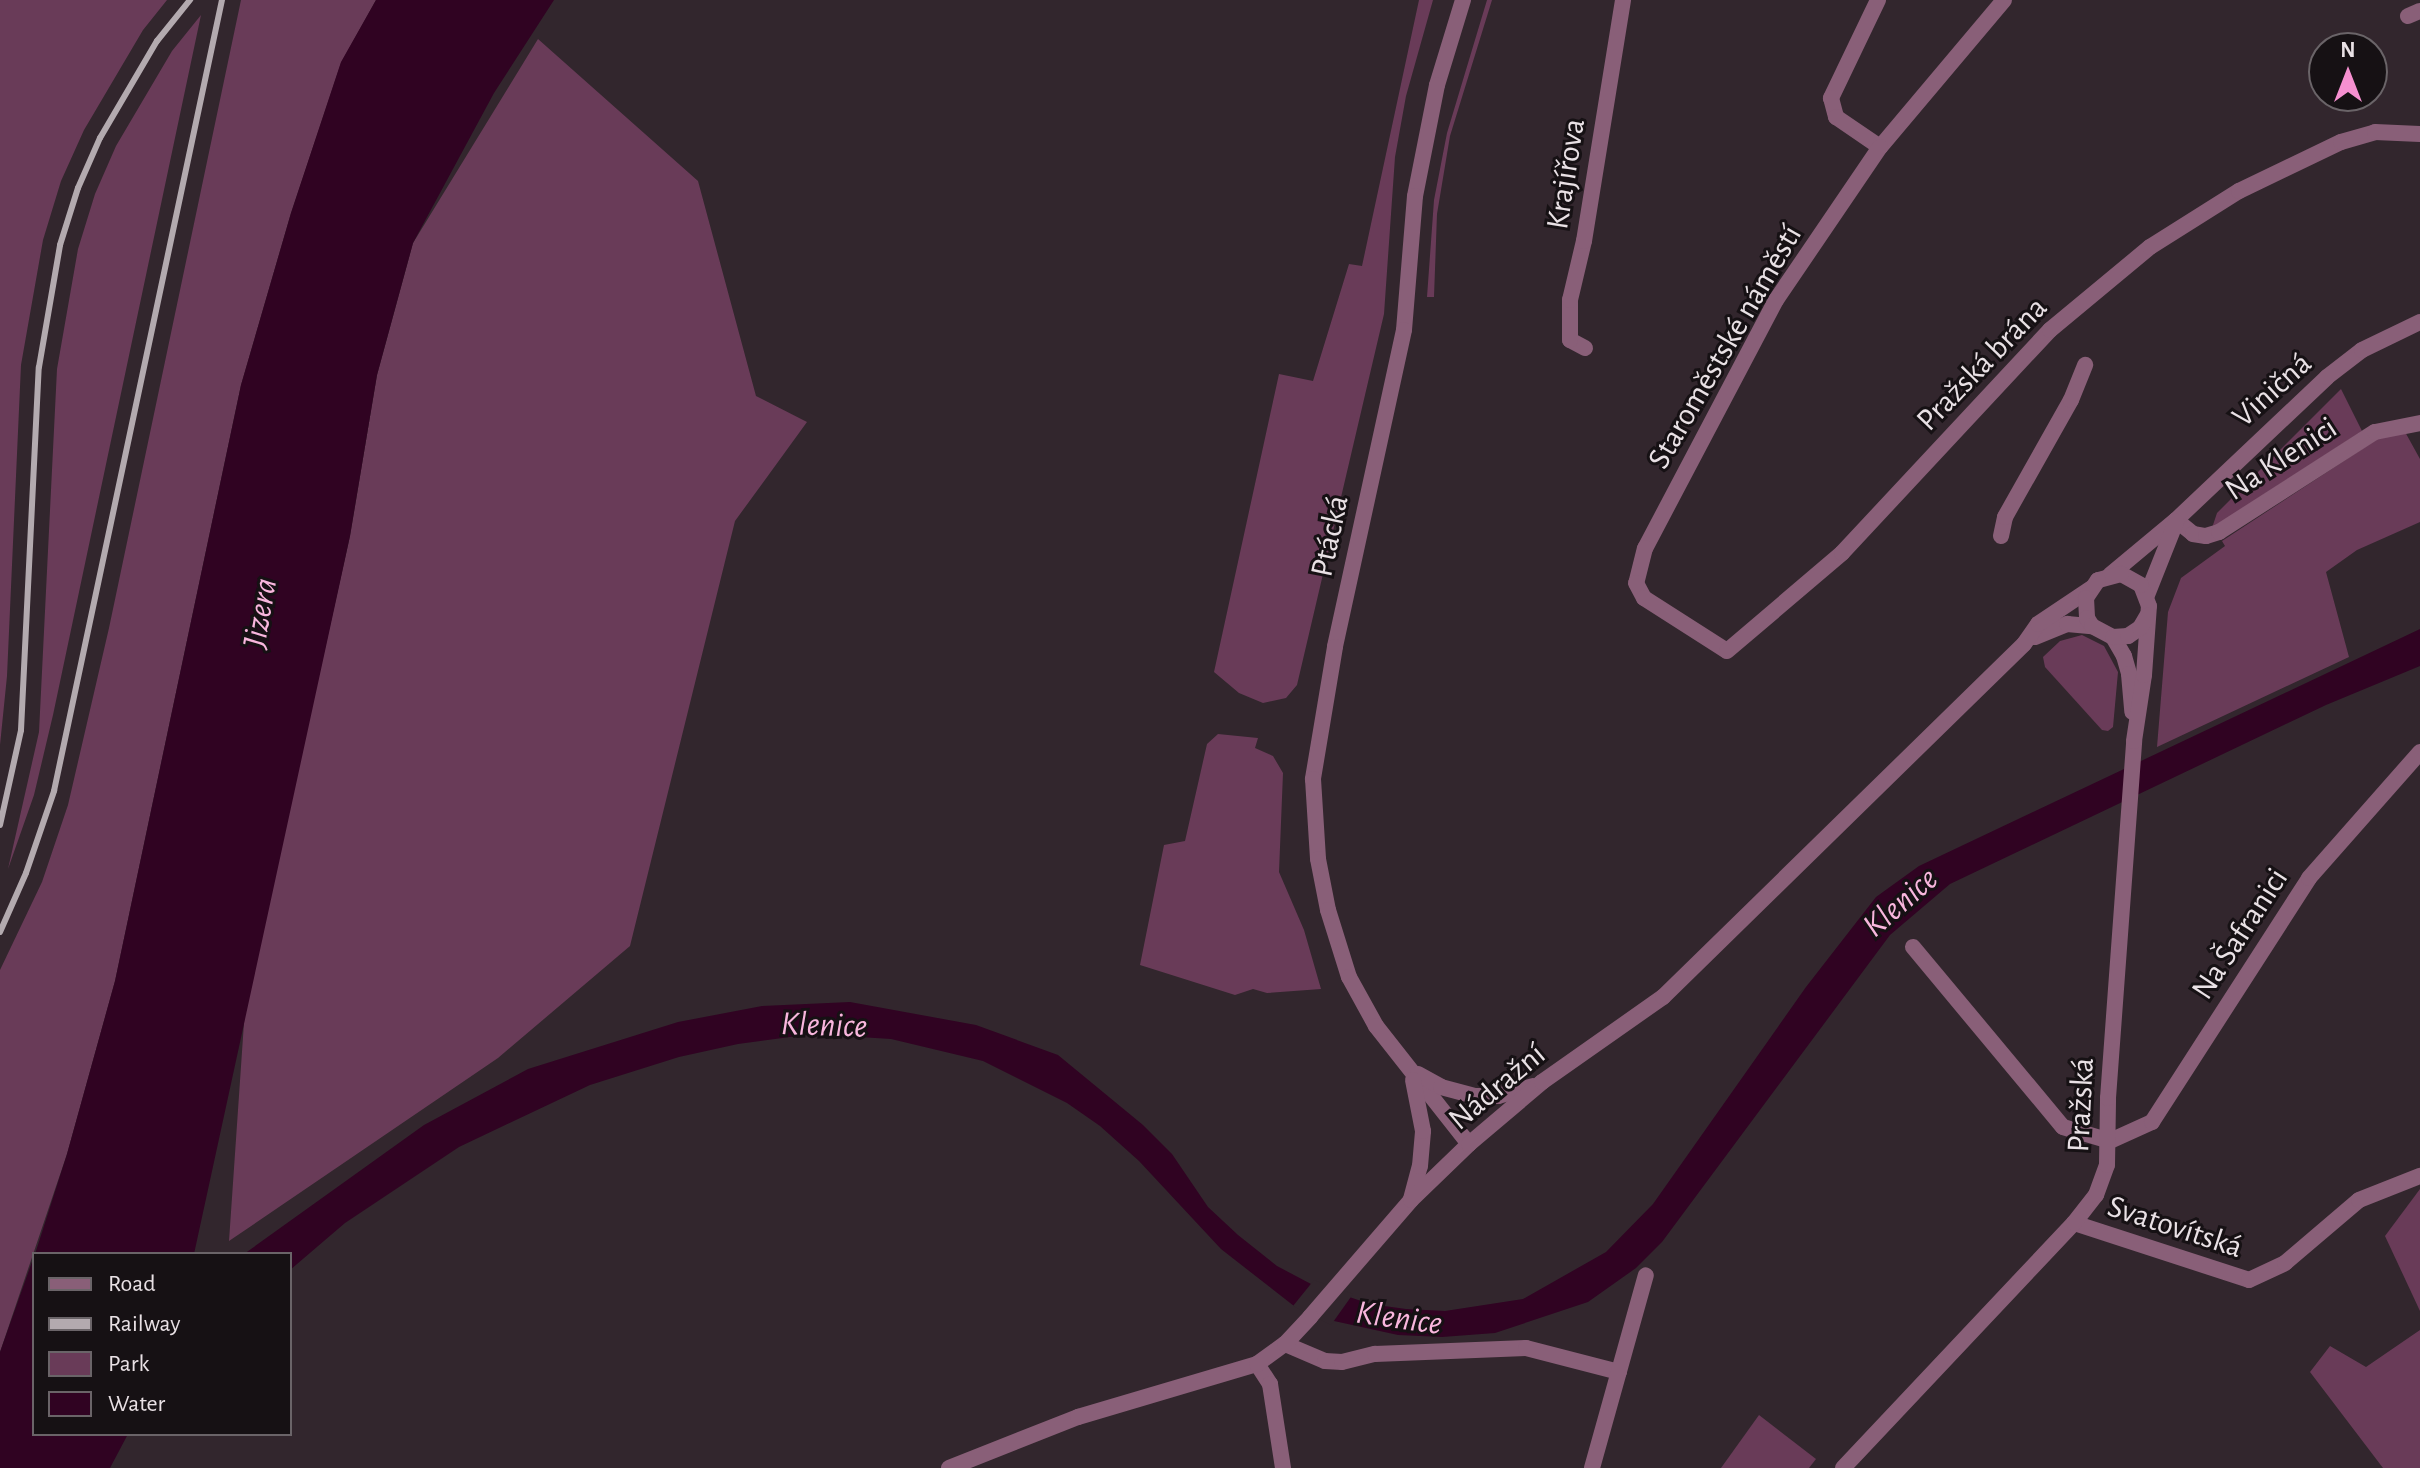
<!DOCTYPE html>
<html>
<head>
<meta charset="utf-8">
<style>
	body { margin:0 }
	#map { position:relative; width:2420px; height:1468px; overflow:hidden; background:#32262d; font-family:"Alegreya Sans",sans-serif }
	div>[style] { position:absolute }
	.green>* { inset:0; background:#693b58 }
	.water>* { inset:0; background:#300322 }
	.pier>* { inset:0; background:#32262d }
	.minor>* { height:16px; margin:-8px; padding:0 8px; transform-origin:8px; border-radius:8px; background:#895f78 }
	.tertiary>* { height:16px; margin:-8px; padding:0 8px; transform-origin:8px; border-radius:8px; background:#895f78 }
	.rail>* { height:6px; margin:-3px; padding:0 3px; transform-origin:3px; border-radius:3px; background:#b3aaaf }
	span { translate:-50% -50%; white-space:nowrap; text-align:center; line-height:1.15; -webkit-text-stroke:6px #161114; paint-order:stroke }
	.street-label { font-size:32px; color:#e9e1e5 }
	.water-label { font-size:34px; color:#f8b6dd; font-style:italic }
	.legend { position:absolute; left:32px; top:1252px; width:260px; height:184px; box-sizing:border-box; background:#161114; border:2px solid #6a6468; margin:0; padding:10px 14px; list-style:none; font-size:24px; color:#e9e1e5 }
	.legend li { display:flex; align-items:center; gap:16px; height:40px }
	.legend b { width:40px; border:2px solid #6a6468 }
	.north { position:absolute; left:2308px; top:32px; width:80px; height:80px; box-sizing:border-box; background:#161114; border:2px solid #6a6468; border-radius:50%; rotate:0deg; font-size:22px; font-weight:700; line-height:32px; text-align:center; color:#e9e1e5 }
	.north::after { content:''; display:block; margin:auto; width:28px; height:36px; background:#f690d0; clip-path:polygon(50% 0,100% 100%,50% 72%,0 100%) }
</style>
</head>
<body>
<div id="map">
	<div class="green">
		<div style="clip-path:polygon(0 0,167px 0,143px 30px,84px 130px,61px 181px,43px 240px,21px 365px,7px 676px,0 745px)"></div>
		<div style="clip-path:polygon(241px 0,376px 0,341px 63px,291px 213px,241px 385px,115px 981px,67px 1154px,0 1352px,0 970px,42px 882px,68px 805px,109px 628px)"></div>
		<div style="clip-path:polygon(1419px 0,1433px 0,1406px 96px,1395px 157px,1384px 314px,1297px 685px,1286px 698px,1263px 703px,1239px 693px,1214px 672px,1279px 374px,1313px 381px,1349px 264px,1362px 266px)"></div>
		<div style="clip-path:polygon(1487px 0,1492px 0,1450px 136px,1437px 214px,1434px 297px,1427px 297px,1434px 200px,1447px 133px)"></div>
		<div style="clip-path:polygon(201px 15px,53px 715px,34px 795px,8px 869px,39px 732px,57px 369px,78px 249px,95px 194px,116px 146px,172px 51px)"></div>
		<div style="clip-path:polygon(538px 39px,698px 181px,756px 396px,807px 422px,735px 521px,630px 946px,498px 1058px,229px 1241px,245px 1008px,350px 536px,377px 375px,413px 243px)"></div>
		<div style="clip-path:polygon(2341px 389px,2362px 431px,2212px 528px,2217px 513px)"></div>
		<div style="clip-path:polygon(2404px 430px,2420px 459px,2420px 522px,2357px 550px,2326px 572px,2349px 657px,2157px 747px,2168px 612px,2181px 578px,2225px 546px,2222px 541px,2379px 438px)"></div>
		<div style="clip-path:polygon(2082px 635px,2104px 646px,2118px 672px,2113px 727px,2108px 731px,2102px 730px,2045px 667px,2043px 657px,2060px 641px)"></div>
		<div style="clip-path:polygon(1218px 734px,1258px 738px,1255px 748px,1273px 756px,1283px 773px,1279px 872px,1304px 930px,1321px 989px,1267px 993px,1253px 989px,1235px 995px,1140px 965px,1164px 845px,1185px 841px,1207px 744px)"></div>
		<div style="clip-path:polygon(2420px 1189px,2420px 1311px,2385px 1236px)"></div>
		<div style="clip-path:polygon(2420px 1330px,2420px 1468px,2383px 1468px,2310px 1372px,2330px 1346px,2366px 1367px)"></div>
		<div style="clip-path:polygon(1759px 1415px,1816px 1459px,1809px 1468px,1721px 1468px)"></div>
	</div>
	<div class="water">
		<div style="clip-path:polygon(376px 0,554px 0,494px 93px,413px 243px,377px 375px,350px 536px,194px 1254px,35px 1254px,67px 1154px,115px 981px,241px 385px,291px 213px,341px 62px)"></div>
		<div style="clip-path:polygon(2420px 629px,2420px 666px,2326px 705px,1950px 884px,1890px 935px,1662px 1242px,1636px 1268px,1588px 1302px,1495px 1333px,1442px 1337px,1398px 1335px,1334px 1321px,1294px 1306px,1221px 1249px,1139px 1161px,1100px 1126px,1067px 1103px,983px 1061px,891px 1039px,812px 1034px,738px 1044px,679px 1057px,590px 1085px,459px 1147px,345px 1223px,290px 1270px,290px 1254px,244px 1254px,424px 1125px,528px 1069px,678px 1022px,762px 1006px,850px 1002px,976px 1025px,1058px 1055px,1143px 1125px,1172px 1154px,1208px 1207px,1238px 1235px,1277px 1266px,1311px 1284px,1370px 1304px,1406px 1309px,1445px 1311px,1523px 1299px,1606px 1252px,1653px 1204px,1806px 987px,1876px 897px,1919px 866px)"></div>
		<div style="clip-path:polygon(34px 1256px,34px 1434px,128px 1434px,110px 1468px,0 1468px,0 1352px)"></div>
	</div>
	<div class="pier">
		<div style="clip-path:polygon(1314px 1280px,1353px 1294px,1331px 1325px,1293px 1306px)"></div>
	</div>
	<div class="minor">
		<div style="left:1463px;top:0;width:89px;rotate:107deg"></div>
		<div style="left:1437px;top:85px;width:113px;rotate:101.2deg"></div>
		<div style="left:1415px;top:196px;width:134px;rotate:94.7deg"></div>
		<div style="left:1404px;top:330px;width:324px;rotate:102.3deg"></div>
		<div style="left:1335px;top:647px;width:134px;rotate:99.5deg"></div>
		<div style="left:1313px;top:779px;width:80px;rotate:86.4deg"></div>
		<div style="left:1318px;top:859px;width:52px;rotate:78.9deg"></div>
		<div style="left:1328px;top:910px;width:70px;rotate:72.6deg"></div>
		<div style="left:1349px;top:977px;width:56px;rotate:61.1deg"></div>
		<div style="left:1376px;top:1026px;width:150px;rotate:51.8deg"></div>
		<div style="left:1878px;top:0;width:109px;rotate:115.6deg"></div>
		<div style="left:1831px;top:98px;width:20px;rotate:75deg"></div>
		<div style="left:1836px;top:117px;width:53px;rotate:34.3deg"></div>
		<div style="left:2004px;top:0;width:192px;rotate:130.1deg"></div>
		<div style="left:1880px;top:147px;width:185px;rotate:124.2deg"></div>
		<div style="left:1776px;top:300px;width:280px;rotate:117.8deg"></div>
		<div style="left:1645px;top:548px;width:36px;rotate:104deg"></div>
		<div style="left:1636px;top:583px;width:17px;rotate:62deg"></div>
		<div style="left:1644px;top:598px;width:98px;rotate:32.6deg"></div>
		<div style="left:1727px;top:651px;width:151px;rotate:-40.4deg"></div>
		<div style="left:1842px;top:553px;width:305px;rotate:-47deg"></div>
		<div style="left:2050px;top:330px;width:130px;rotate:-39.7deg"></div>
		<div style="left:2150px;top:247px;width:105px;rotate:-32.2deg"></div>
		<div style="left:2239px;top:191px;width:113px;rotate:-25.7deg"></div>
		<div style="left:2341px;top:142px;width:35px;rotate:-16deg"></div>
		<div style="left:2375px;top:132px;width:45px;rotate:2.5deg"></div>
		<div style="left:2408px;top:16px;width:13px;rotate:-23deg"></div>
		<div style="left:1585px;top:348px;width:17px;rotate:-152deg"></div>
		<div style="left:1570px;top:340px;width:40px;rotate:-90deg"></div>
		<div style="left:1570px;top:300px;width:61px;rotate:-76.7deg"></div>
		<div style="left:1584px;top:241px;width:244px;rotate:-80.8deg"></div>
		<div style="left:2176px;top:520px;width:22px;rotate:39deg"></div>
		<div style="left:2193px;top:534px;width:13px;rotate:9deg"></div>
		<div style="left:2206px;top:536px;width:14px;rotate:-17deg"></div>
		<div style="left:2219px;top:532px;width:185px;rotate:-32.7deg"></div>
		<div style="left:2375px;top:432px;width:46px;rotate:-11.3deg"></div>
		<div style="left:2001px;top:536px;width:19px;rotate:-78deg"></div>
		<div style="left:2005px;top:517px;width:134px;rotate:-60.6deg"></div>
		<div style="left:2071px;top:400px;width:38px;rotate:-68deg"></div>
		<div style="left:2110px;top:575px;width:86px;rotate:-39.8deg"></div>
		<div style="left:2176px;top:520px;width:208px;rotate:-43.4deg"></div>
		<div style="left:2327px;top:377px;width:44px;rotate:-37.6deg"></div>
		<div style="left:2362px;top:350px;width:64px;rotate:-25.8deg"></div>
		<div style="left:2147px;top:595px;width:79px;rotate:-68.3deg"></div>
		<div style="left:2035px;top:637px;width:35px;rotate:-22deg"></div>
		<div style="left:2067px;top:624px;width:25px;rotate:5deg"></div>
		<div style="left:2113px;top:637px;width:22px;rotate:60deg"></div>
		<div style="left:2124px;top:656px;width:19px;rotate:74deg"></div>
		<div style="left:2129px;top:674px;width:38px;rotate:85deg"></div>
		<div style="left:1913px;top:947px;width:234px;rotate:50.2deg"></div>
		<div style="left:2063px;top:1127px;width:49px;rotate:16.6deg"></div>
		<div style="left:1418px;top:1074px;width:26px;rotate:29deg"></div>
		<div style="left:1441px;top:1087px;width:35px;rotate:15deg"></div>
		<div style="left:1475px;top:1096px;width:23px"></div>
		<div style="left:1498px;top:1096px;width:36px;rotate:-16deg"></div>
		<div style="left:2110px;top:1141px;width:46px;rotate:-24.3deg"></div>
		<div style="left:2152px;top:1122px;width:290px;rotate:-57.2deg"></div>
		<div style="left:2309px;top:878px;width:168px;rotate:-48.6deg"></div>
		<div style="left:1411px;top:1199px;width:34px;rotate:-75deg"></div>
		<div style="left:1420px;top:1166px;width:35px;rotate:-85deg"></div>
		<div style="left:1423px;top:1131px;width:52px;rotate:-101.1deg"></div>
		<div style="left:2074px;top:1223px;width:184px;rotate:18deg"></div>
		<div style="left:2249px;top:1280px;width:40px;rotate:-25deg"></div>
		<div style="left:2285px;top:1263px;width:97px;rotate:-40.4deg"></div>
		<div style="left:2359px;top:1200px;width:66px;rotate:-21.5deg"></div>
		<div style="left:1310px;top:1317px;width:155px;rotate:-49.2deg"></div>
		<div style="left:1411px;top:1200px;width:81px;rotate:-44deg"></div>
		<div style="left:1469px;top:1144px;width:96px;rotate:-40.3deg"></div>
		<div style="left:1542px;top:1082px;width:148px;rotate:-35.1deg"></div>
		<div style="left:1663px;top:997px;width:505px;rotate:-44.36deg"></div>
		<div style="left:2024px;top:644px;width:24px;rotate:-55deg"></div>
		<div style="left:2038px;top:624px;width:63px;rotate:-33.9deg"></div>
		<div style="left:1285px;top:1344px;width:43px;rotate:23deg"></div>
		<div style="left:1325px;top:1361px;width:17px;rotate:3deg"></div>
		<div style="left:1342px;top:1362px;width:34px;rotate:-14deg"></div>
		<div style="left:1375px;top:1354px;width:151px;rotate:-2.3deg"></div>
		<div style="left:1526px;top:1348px;width:96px;rotate:14.5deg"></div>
		<div style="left:1257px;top:1364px;width:24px;rotate:57deg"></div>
		<div style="left:1270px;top:1384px;width:85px;rotate:81.2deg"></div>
		<div style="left:1592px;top:1468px;width:200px;rotate:-74.4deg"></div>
		<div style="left:1843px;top:1468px;width:337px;rotate:-46.7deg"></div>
		<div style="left:2074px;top:1223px;width:36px;rotate:-52deg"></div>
		<div style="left:2096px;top:1195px;width:32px;rotate:-70deg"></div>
		<div style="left:2107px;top:1165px;width:67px;rotate:-89.1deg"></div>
		<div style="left:2108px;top:1098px;width:358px;rotate:-85.8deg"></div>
		<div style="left:2134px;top:741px;width:67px;rotate:-81.4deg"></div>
		<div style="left:2144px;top:675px;width:69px;rotate:-85.9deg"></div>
		<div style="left:2149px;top:606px;width:22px;rotate:-111deg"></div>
		<div style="left:2141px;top:585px;width:23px;rotate:-151deg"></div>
		<div style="left:2121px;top:574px;width:24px;rotate:165deg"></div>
		<div style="left:2098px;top:580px;width:22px;rotate:124deg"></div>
		<div style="left:2086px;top:598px;width:20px;rotate:87deg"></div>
		<div style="left:2087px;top:618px;width:9px;rotate:58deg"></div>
		<div style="left:2092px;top:626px;width:24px;rotate:28deg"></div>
		<div style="left:2113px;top:637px;width:15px;rotate:-4deg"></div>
		<div style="left:2128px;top:636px;width:14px;rotate:-34deg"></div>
		<div style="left:2140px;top:628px;width:14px;rotate:-60deg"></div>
	</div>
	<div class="tertiary">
		<div style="left:949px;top:1468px;width:139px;rotate:-21.6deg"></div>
		<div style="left:1078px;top:1417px;width:187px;rotate:-16.5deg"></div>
		<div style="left:1257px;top:1364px;width:34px;rotate:-36deg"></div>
		<div style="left:1285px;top:1344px;width:37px;rotate:-47deg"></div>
	</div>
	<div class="rail">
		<div style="left:0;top:825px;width:97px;rotate:-77.5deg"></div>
		<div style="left:21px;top:730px;width:363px;rotate:-87.2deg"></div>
		<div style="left:39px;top:367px;width:124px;rotate:-80.2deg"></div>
		<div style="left:60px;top:245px;width:60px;rotate:-72.5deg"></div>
		<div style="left:78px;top:188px;width:55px;rotate:-66.3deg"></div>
		<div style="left:100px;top:138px;width:113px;rotate:-59.6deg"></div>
		<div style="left:157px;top:41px;width:53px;rotate:-51.2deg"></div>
		<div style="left:0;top:932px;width:64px;rotate:-66.2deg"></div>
		<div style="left:26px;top:873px;width:87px;rotate:-71.1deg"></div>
		<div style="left:54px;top:791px;width:809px;rotate:-78.01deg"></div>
	</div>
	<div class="street-label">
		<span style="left:1566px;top:174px;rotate:-81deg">Krajířova</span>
		<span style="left:1725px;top:347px;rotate:-60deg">Staroměstské náměstí</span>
		<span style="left:1982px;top:364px;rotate:-46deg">Pražská brána</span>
		<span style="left:2272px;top:390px;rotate:-42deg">Viničná</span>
		<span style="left:2281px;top:459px;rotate:-33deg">Na Klenici</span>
		<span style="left:1330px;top:536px;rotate:-78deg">Ptácká</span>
		<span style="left:2240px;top:934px;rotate:-57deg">Na Šafranici</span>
		<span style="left:1497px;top:1087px;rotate:-40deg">Nádražní</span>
		<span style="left:2081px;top:1105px;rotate:-87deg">Pražská</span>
		<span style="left:2175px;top:1227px;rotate:18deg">Svatovítská</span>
	</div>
	<div class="water-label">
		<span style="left:261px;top:613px;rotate:-80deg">Jizera</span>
		<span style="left:1901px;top:903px;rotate:-41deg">Klenice</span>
		<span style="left:824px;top:1026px;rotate:2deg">Klenice</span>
		<span style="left:1399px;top:1319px;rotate:8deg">Klenice</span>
	</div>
	<ul class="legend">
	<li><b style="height:10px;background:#895f78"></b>Road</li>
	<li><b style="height:10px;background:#b3aaaf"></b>Railway</li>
	<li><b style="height:22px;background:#693b58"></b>Park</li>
	<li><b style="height:22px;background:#300322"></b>Water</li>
	</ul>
	<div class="north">N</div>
</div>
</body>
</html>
